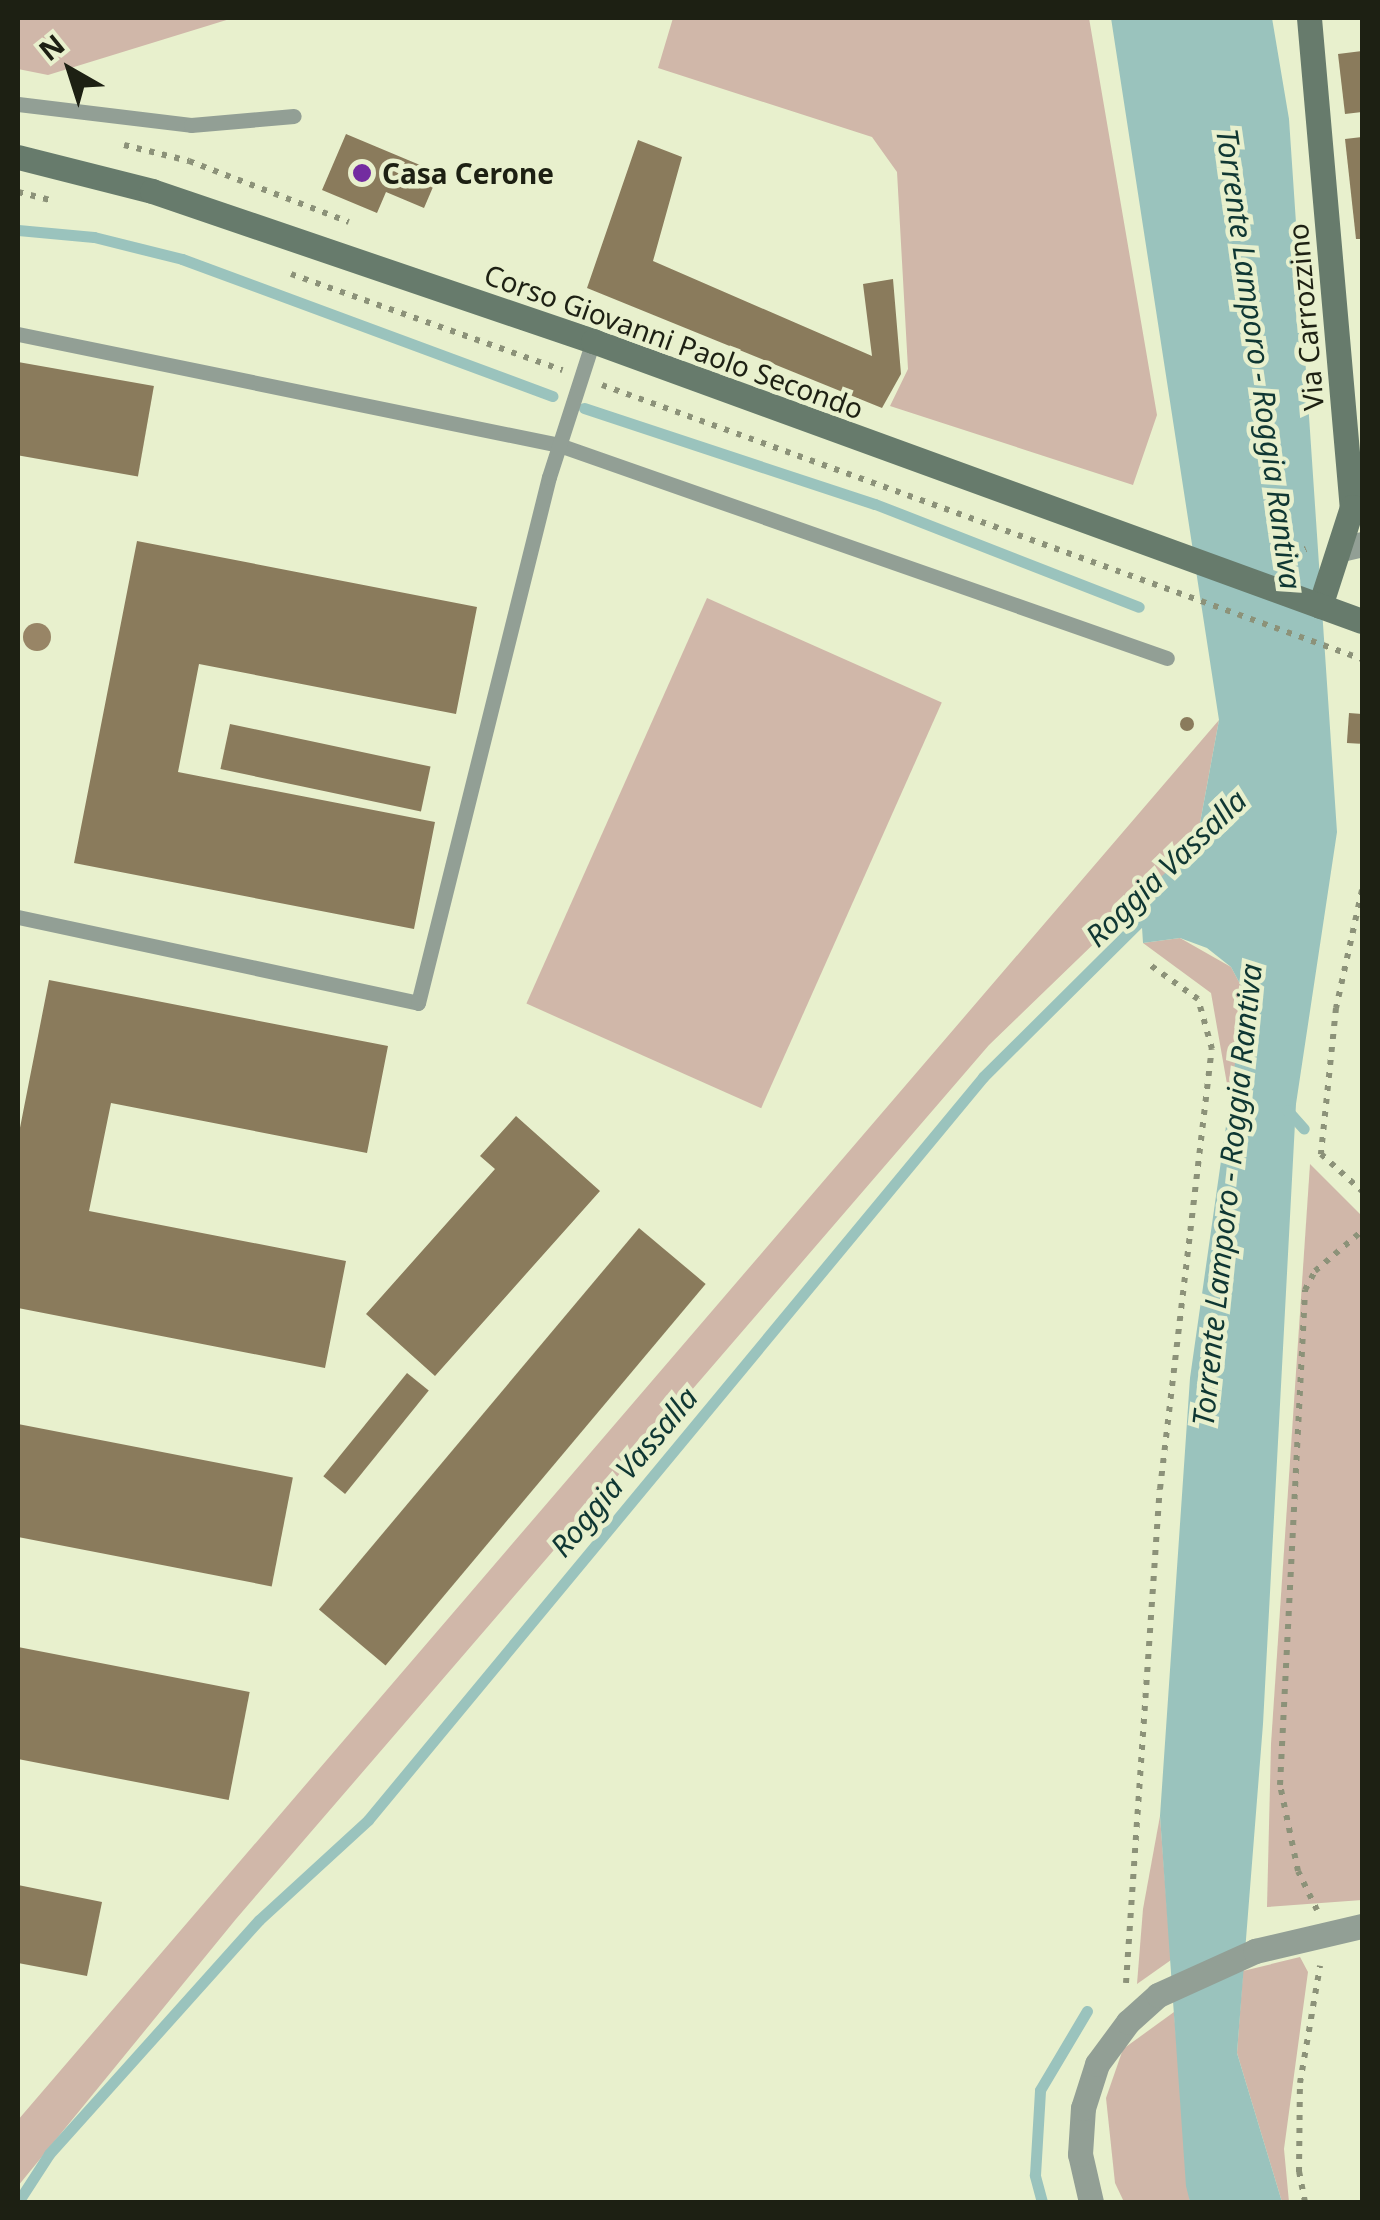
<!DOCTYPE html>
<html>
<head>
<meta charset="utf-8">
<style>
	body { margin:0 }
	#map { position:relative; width:1380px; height:2220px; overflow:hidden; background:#e8f0cd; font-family:"Noto Sans",sans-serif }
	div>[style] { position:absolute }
	.green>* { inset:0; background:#d0b7a9; transform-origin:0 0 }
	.water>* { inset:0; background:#9ac3bd }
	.stream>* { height:11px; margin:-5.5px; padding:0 5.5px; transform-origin:5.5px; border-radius:5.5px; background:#9ac3bd }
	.building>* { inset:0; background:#8a7b5c; transform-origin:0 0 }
	.round { border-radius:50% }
	.path>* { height:6px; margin-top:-3px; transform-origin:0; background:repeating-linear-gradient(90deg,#8c9279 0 5px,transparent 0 13px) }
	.lane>* { height:15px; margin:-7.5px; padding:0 7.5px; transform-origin:7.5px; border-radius:7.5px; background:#929f95 }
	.street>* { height:25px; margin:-12.5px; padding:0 12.5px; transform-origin:12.5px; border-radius:12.5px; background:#929f95 }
	.secondary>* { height:25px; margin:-12.5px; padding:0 12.5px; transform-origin:12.5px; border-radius:12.5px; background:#677b6c }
	.trees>* { width:28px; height:28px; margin:-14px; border-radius:50%; background:#988566 }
	.dots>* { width:28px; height:28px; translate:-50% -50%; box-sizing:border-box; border:5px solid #e8f0cd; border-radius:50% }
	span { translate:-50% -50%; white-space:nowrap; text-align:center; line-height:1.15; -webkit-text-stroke:9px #e8f0cd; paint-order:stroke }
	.poi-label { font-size:28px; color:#1d2013; font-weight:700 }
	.left { translate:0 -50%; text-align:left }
	.street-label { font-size:28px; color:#1d2013 }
	.water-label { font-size:30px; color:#0f3733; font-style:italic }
	.frame { position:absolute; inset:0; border:20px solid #1d2013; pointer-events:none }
	.north { position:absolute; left:20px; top:20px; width:100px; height:100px; -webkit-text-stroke:8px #e8f0cd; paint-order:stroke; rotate:321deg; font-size:28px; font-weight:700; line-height:40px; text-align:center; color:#1d2013 }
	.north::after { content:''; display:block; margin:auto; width:35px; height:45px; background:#1d2013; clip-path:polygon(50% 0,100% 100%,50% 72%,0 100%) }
</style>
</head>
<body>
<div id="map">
	<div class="green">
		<div style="clip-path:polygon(18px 18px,233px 18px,48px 75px,18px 69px)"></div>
		<div style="clip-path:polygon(673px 18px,1089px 18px,1157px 415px,1133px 485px,890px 406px,908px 369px,897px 172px,872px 137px,658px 68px)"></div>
		<div style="left:707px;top:598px;width:257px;height:444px;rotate:24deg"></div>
		<div style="clip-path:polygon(1219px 720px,1196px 845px,989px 1045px,236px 1919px,18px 2186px,18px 2120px)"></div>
		<div style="clip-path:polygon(1180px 938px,1231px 967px,1245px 993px,1230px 1101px,1211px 993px,1143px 943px)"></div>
		<div style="clip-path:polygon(1310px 1164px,1362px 1216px,1362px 1900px,1267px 1907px,1271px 1744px)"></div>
		<div style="clip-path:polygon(1160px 1816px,1171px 1960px,1137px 1984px,1143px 1909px)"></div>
		<div style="clip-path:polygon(1300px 1957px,1308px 1972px,1284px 2149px,1289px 2202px,1282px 2202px,1237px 2053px,1243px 1971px)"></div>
		<div style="clip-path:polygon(1174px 2012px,1190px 2202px,1124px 2202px,1115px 2183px,1106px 2098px,1123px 2049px)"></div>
	</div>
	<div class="water">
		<div style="clip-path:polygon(1111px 18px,1272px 18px,1289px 119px,1337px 832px,1296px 1104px,1263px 1724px,1237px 2053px,1282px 2202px,1190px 2202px,1186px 2186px,1160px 1816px,1190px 1378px,1245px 993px,1231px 967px,1207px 948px,1180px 938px,1143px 943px,1140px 896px,1196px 845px,1219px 720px)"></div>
	</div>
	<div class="stream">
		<div style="left:18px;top:230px;width:76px;rotate:5.3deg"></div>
		<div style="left:94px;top:237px;width:91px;rotate:14deg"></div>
		<div style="left:182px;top:259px;width:395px;rotate:20.3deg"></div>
		<div style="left:584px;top:408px;width:306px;rotate:18.3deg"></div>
		<div style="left:875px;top:504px;width:283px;rotate:21.3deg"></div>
		<div style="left:1287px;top:1110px;width:25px;rotate:48deg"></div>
		<div style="left:18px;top:2202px;width:57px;rotate:-57.1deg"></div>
		<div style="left:49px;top:2154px;width:314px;rotate:-48.1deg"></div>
		<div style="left:259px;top:1920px;width:148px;rotate:-42.5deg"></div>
		<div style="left:368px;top:1820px;width:965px;rotate:-50.38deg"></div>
		<div style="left:983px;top:1077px;width:237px;rotate:-44.8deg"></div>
		<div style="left:1042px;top:2202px;width:28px;rotate:-105deg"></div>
		<div style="left:1035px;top:2175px;width:85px;rotate:-86.6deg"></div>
		<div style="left:1040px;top:2090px;width:92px;rotate:-59.3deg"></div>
	</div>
	<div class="building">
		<div style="clip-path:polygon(1362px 51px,1362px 112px,1345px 114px,1338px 54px)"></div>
		<div style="clip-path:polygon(346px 134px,439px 173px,424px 208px,386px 192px,377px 213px,322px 190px)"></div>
		<div style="clip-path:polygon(1362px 137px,1362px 239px,1356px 239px,1345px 139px)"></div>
		<div style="clip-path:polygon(638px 140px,682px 157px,653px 261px,872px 356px,863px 284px,893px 279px,901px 374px,882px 408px,587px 288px)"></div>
		<div style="left:18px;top:362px;width:138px;height:92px;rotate:10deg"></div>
		<div style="clip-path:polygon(137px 541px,477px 607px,456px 714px,199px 664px,178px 772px,435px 822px,414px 929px,74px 863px)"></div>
		<div style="left:1349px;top:713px;width:13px;height:30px;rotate:4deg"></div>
		<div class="round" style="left:1180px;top:717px;width:14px;height:14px"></div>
		<div style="left:230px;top:724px;width:205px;height:46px;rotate:12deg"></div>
		<div style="clip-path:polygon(49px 980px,388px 1046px,367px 1153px,111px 1103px,89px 1211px,346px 1261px,325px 1368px,18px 1308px,18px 1138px)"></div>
		<div style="clip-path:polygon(516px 1116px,600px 1191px,435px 1376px,366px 1314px,495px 1169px,480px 1156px)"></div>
		<div style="left:639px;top:1228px;width:87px;height:498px;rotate:40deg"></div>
		<div style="left:407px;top:1373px;width:28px;height:133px;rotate:39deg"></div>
		<div style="left:18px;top:1424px;width:280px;height:111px;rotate:11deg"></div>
		<div style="left:18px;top:1647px;width:236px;height:110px;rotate:11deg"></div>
		<div style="clip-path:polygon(18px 1885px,102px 1902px,87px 1976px,18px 1963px)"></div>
	</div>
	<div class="path">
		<div style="left:124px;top:145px;width:67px;rotate:13.8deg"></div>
		<div style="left:189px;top:161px;width:171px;rotate:20.9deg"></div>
		<div style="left:18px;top:192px;width:33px;rotate:14deg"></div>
		<div style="left:291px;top:274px;width:288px;rotate:19.5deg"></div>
		<div style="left:602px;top:385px;width:808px;rotate:19.83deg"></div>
		<div style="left:1281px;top:559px;width:27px;rotate:-22deg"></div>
		<div style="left:1362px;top:890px;width:121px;rotate:102.4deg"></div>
		<div style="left:1336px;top:1008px;width:147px;rotate:95.9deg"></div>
		<div style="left:1321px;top:1154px;width:55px;rotate:42.1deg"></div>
		<div style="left:1317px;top:1910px;width:43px;rotate:-116deg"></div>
		<div style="left:1298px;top:1871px;width:88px;rotate:-101.8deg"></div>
		<div style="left:1280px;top:1785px;width:496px;rotate:-87.1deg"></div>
		<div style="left:1305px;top:1290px;width:21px;rotate:-62deg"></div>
		<div style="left:1315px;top:1271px;width:62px;rotate:-40.4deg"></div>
		<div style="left:1126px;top:1983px;width:495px;rotate:-86.1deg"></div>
		<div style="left:1160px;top:1489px;width:443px;rotate:-83.3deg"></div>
		<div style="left:1212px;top:1049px;width:52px;rotate:-105.6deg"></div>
		<div style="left:1198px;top:999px;width:59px;rotate:-144.7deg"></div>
		<div style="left:1305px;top:2202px;width:31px;rotate:-101deg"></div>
		<div style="left:1299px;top:2172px;width:89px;rotate:-89.4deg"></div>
		<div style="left:1300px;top:2083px;width:119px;rotate:-80.3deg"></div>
	</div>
	<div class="lane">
		<div style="left:18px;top:104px;width:174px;rotate:6.9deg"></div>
		<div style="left:191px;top:125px;width:103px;rotate:-5deg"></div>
		<div style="left:18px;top:334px;width:552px;rotate:11.59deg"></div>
		<div style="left:559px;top:445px;width:644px;rotate:19.31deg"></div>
		<div style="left:18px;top:917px;width:409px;rotate:12.1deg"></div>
		<div style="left:418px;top:1003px;width:542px;rotate:-76.02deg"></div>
		<div style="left:549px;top:477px;width:143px;rotate:-72.1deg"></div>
	</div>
	<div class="street">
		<div style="left:1341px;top:549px;width:22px;rotate:-13deg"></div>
		<div style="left:1091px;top:2202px;width:49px;rotate:-102.9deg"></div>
		<div style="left:1080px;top:2154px;width:46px;rotate:-86.3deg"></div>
		<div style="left:1083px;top:2108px;width:46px;rotate:-72.3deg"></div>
		<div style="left:1097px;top:2064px;width:52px;rotate:-53.6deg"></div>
		<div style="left:1128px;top:2022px;width:40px;rotate:-42deg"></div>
		<div style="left:1158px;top:1995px;width:107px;rotate:-24.4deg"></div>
		<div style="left:1255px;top:1951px;width:110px;rotate:-13.2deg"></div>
	</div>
	<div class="secondary">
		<div style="left:1309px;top:18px;width:491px;rotate:85deg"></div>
		<div style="left:1352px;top:507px;width:104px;rotate:107.9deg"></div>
		<div style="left:18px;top:157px;width:138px;rotate:14.2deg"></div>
		<div style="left:152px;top:191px;width:466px;rotate:18.8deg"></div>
		<div style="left:593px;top:341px;width:818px;rotate:20.01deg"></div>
	</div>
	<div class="trees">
		<div style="left:37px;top:637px"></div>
	</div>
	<div class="dots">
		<div style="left:362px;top:173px;background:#732ca0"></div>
	</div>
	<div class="poi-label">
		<span class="left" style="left:382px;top:173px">Casa Cerone</span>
	</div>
	<div class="street-label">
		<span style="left:1305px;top:317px;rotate:-95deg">Via Carrozzino</span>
		<span style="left:674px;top:341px;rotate:20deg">Corso Giovanni Paolo Secondo</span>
	</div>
	<div class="water-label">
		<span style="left:1259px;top:359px;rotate:82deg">Torrente Lamporo - Roggia Rantiva</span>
		<span style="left:1166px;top:868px;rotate:-44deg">Roggia Vassalla</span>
		<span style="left:1227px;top:1195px;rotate:-84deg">Torrente Lamporo - Roggia Rantiva</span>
		<span style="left:624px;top:1472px;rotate:-50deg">Roggia Vassalla</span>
	</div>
	<div class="frame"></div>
	<div class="north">N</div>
</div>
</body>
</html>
